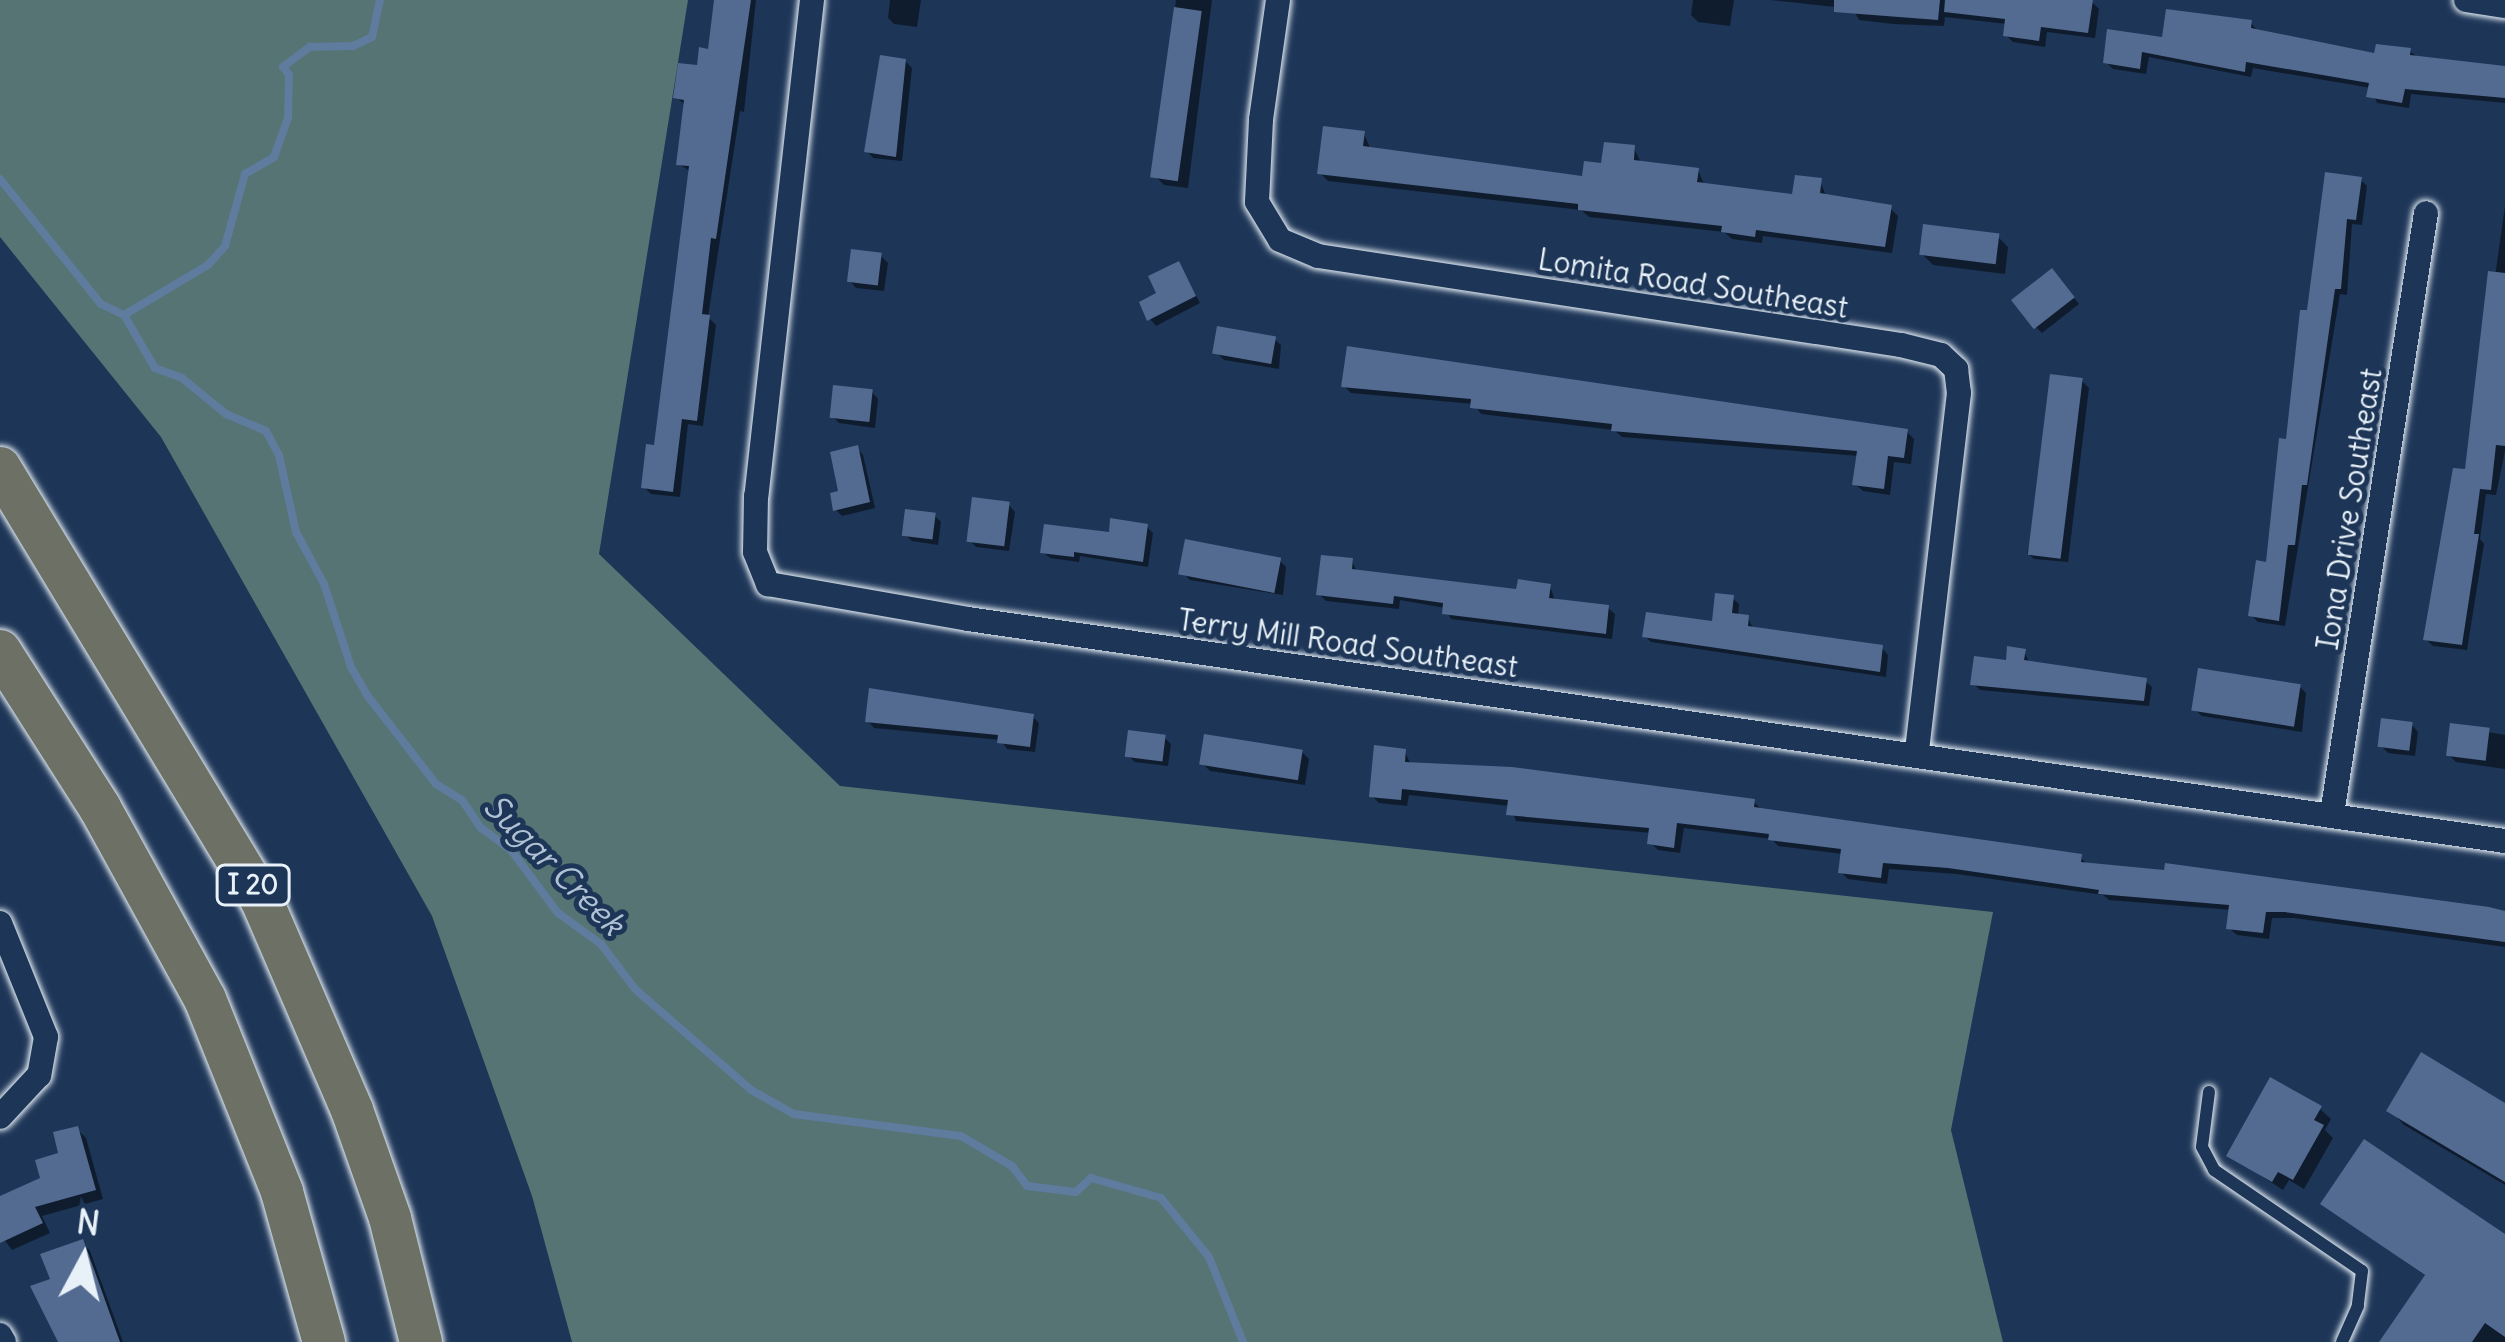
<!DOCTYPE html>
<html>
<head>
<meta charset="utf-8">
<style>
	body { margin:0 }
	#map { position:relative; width:2505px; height:1342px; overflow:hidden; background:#1d3557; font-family:Delius,sans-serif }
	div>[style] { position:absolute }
	.green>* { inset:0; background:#557473 }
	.shadow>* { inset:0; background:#0007 }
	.stream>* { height:8px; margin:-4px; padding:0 4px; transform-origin:4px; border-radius:4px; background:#5f7b9d }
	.building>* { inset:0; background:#536a91; transform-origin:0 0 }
	.roads { filter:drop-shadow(0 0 3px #e8f1f8) drop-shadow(0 0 3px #e8f1f8) }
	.service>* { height:12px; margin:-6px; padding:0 6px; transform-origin:6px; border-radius:6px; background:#1d3557 }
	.minor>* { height:24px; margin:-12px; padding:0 12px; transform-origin:12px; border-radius:12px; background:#1d3557 }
	.motorway>* { height:42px; margin:-21px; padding:0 21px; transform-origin:21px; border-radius:21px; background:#6c7065 }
	span { translate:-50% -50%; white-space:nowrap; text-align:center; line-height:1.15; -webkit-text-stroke:10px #1d3557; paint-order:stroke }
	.shield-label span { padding:3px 9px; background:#1d3557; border:3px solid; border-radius:9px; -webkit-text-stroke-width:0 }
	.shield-label { font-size:27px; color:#e8f1f8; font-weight:700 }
	.street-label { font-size:30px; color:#e8f1f8 }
	.water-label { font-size:33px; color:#b1c2d4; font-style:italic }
	.north { position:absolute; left:24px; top:1198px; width:120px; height:120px; -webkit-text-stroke:9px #1d3557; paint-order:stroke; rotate:7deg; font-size:33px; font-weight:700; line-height:48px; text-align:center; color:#e8f1f8 }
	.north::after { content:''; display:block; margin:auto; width:42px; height:54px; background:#e8f1f8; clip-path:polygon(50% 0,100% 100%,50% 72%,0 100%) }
</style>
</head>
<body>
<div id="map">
	<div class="green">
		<div style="clip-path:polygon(0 0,688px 0,599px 554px,840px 786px,1993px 912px,1951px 1130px,2003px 1342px,572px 1342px,532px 1196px,432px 916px,161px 437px,0 237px)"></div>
	</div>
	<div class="shadow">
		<div style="clip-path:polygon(717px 0,756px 0,744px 112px,740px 111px,708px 317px,716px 325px,703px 426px,688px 424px,680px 497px,651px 494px,644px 487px,656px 448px,691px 172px,679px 164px,684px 104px,676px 97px,711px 52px)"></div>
		<div style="clip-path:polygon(890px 0,921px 0,917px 27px,894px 24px,888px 18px)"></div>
		<div style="clip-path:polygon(1176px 0,1212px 0,1188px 188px,1164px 185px,1156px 177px)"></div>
		<div style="clip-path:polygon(1693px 0,1734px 0,1730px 26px,1698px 22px,1691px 15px)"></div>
		<div style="clip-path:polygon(1770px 0,2073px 0,2092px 2px,2099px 9px,2095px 38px,2047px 32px,2045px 47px,2013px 42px,2006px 35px,2007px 24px,1945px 17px,1944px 26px,1893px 24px,1859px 20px,1853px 9px)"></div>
		<div style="clip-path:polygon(2251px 23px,2258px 31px,2376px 57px,2410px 51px,2419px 59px,2505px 70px,2505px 103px,2411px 94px,2409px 108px,2377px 103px,2371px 88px,2253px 68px,2251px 77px,2149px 57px,2146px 74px,2113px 69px,2106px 62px,2164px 40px)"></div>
		<div style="clip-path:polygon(905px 61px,912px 68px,902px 161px,873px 158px,867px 151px)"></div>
		<div style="clip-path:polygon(1364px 134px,1371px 150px,1584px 179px,1634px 148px,1641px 163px,1698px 170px,1705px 186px,1795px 197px,1820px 181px,1827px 198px,1890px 208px,1898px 216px,1892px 253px,1763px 236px,1762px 243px,1732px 239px,1724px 232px,1589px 217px,1581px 210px,1328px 181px,1320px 173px)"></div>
		<div style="clip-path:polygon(2360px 179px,2367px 186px,2362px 225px,2352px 224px,2347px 295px,2340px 294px,2285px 626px,2258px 622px,2251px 615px,2269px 565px,2310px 314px)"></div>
		<div style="clip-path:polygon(2505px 206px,2505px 451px,2496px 495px,2486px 494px,2480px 539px,2484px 544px,2467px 650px,2433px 646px,2426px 639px,2467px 473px)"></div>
		<div style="clip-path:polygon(1997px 236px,2008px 247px,2005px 274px,1933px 265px,1922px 254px)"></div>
		<div style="clip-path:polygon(881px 256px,888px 263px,884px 291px,856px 288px,850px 281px)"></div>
		<div style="clip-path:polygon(1179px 264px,1200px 303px,1156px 326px,1150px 319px)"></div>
		<div style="clip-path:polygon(2058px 278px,2079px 304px,2042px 333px,2036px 327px)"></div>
		<div style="clip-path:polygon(1274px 339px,1281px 345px,1279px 369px,1224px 360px,1217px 353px)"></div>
		<div style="clip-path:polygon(2082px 381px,2089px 388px,2068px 562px,2034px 559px,2027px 553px)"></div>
		<div style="clip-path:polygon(1344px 386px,1907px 432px,1914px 439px,1911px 464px,1894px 462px,1890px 495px,1863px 491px,1855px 484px,1859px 456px,1622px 437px,1614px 430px,1481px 414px,1474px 404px,1351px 393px)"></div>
		<div style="clip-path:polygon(872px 392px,878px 399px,875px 428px,839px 423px,833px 417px)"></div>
		<div style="clip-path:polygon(857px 448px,863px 455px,875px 508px,842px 516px,836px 510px)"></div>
		<div style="clip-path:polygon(1009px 505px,1015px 512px,1009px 551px,976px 547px,969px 540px)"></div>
		<div style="clip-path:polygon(935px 516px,941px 522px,938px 545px,912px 541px,905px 535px)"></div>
		<div style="clip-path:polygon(1147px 527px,1153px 533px,1148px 567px,1080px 556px,1079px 562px,1050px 558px,1043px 552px)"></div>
		<div style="clip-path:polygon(1279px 560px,1286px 567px,1283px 595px,1190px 580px,1184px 574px)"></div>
		<div style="clip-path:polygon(1352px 561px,1357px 572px,1519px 592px,1550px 586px,1555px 601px,1608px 608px,1615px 614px,1612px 639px,1451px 619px,1445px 608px,1400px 600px,1399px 609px,1326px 601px,1319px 594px)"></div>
		<div style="clip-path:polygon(1732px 598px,1739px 604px,1738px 616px,1748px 618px,1754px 630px,1882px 648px,1888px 655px,1886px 677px,1651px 642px,1645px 636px,1715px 624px)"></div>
		<div style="clip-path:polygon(2024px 651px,2030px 664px,2145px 681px,2152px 687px,2149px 706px,1980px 690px,1974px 684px)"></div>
		<div style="clip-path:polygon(2300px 687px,2306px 693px,2302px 732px,2202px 716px,2195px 710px)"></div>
		<div style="clip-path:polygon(871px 692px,1032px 716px,1039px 723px,1035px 752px,1007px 749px,1001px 740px,874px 728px,868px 721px)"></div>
		<div style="clip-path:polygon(2412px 725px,2418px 732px,2415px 756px,2388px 753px,2381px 746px)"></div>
		<div style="clip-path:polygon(2453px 726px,2505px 735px,2505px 769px,2456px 762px,2449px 755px)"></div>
		<div style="clip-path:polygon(1164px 737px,1171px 744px,1168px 766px,1135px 762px,1128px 756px)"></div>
		<div style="clip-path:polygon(1302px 752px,1309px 759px,1305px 785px,1210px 771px,1203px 764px)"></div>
		<div style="clip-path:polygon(1405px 752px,1411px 765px,1446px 769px,1447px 764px,1754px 802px,1763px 811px,2080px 857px,2089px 866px,2505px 913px,2505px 947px,2294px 918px,2272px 918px,2269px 939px,2237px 935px,2229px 928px,2232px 910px,2109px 900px,2103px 895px,1957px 874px,1889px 869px,1887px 884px,1848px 879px,1841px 872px,1843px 854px,1778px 846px,1772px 839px,1684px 828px,1680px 853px,1658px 850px,1651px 843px,1652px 833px,1516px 821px,1510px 806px,1409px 795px,1407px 806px,1379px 803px,1372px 796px)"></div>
		<div style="clip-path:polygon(2505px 1106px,2505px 1185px,2404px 1125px,2390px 1110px)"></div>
		<div style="clip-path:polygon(2320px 1109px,2331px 1119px,2325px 1130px,2333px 1138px,2304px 1189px,2289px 1180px,2283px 1190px,2229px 1155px)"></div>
		<div style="clip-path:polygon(77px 1129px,86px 1138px,103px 1199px,42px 1216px,50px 1233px,12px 1250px,0 1234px,0 1200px,44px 1180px)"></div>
		<div style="clip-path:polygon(2324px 1204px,2505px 1238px,2505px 1342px,2383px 1342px,2427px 1277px)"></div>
		<div style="clip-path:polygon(82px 1242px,90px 1251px,123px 1342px,61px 1342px,53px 1281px)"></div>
	</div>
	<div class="stream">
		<div style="left:0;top:179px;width:161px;rotate:51.1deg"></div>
		<div style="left:101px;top:304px;width:25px;rotate:26deg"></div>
		<div style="left:124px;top:315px;width:61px;rotate:59.7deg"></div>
		<div style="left:155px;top:368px;width:29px;rotate:20deg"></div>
		<div style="left:182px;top:378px;width:57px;rotate:39.3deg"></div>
		<div style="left:226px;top:414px;width:43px;rotate:23deg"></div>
		<div style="left:266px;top:431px;width:27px;rotate:62deg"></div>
		<div style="left:279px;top:455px;width:79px;rotate:77.6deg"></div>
		<div style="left:296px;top:532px;width:59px;rotate:61.7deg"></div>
		<div style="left:324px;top:584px;width:87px;rotate:72deg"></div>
		<div style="left:351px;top:667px;width:32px;rotate:60deg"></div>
		<div style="left:367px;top:695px;width:113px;rotate:52.2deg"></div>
		<div style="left:436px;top:784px;width:31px;rotate:32deg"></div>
		<div style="left:462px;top:800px;width:34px;rotate:56deg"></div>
		<div style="left:481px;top:828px;width:37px;rotate:36deg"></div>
		<div style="left:511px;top:850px;width:79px;rotate:53.3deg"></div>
		<div style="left:558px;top:913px;width:53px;rotate:35.8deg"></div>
		<div style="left:601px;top:944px;width:56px;rotate:52.9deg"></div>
		<div style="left:635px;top:989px;width:154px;rotate:41deg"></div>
		<div style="left:751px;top:1090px;width:49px;rotate:29.2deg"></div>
		<div style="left:794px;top:1114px;width:168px;rotate:7.5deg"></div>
		<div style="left:961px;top:1136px;width:59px;rotate:30.5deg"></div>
		<div style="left:1012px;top:1166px;width:25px;rotate:53deg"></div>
		<div style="left:1027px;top:1186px;width:49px;rotate:7deg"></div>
		<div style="left:1076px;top:1192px;width:21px;rotate:-43deg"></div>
		<div style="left:1091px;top:1178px;width:73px;rotate:15.9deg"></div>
		<div style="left:1161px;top:1198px;width:76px;rotate:50.9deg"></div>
		<div style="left:1209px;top:1257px;width:92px;rotate:68.2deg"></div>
		<div style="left:124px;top:315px;width:98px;rotate:-30.8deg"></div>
		<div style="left:208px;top:265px;width:25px;rotate:-48deg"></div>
		<div style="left:225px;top:246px;width:75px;rotate:-74.5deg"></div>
		<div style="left:245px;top:174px;width:34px;rotate:-30deg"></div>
		<div style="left:274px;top:157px;width:41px;rotate:-70.3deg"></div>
		<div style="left:288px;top:118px;width:43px;rotate:-88.7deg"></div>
		<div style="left:289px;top:75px;width:10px;rotate:-127deg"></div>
		<div style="left:283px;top:67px;width:34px;rotate:-37deg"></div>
		<div style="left:310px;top:47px;width:43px;rotate:-1.3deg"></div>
		<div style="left:353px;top:46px;width:21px;rotate:-25deg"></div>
		<div style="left:372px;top:37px;width:38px;rotate:-78deg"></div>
	</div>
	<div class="building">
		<div style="clip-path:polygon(714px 0,751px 0,716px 239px,711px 238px,702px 314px,710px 315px,697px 421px,682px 419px,673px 492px,641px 488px,646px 444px,654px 445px,689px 166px,676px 165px,684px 100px,673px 98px,678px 63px,697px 65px,699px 47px,708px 49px)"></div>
		<div style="clip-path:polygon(1834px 0,1940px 0,1938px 20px,1834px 12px)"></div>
		<div style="clip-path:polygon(1945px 0,2093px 0,2088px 33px,2041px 27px,2039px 41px,2003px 36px,2005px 19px,1944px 12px)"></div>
		<div style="left:1174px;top:7px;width:28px;height:172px;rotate:8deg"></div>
		<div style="clip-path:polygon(2166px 9px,2252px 20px,2251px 28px,2374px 53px,2376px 44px,2411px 48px,2410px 55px,2505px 66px,2505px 98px,2405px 89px,2402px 103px,2366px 97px,2369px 83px,2246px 62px,2245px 72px,2142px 52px,2140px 69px,2103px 63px,2107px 29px,2162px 37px)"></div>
		<div style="clip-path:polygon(880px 55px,906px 59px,896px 157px,864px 152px)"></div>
		<div style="clip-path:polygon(1323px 126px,1365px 131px,1363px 146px,1582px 176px,1584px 161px,1601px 163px,1604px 142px,1635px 145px,1634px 160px,1699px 168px,1697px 182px,1792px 194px,1795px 175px,1822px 178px,1820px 193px,1892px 205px,1885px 247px,1756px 230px,1755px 237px,1721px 232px,1722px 226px,1578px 210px,1578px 204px,1317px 174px)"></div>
		<div style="clip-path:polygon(2325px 172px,2362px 177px,2356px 220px,2347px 219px,2341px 289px,2335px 289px,2307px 485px,2302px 485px,2295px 545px,2288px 545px,2279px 621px,2248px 616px,2256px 560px,2266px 562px,2279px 438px,2286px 439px,2300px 310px,2307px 310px)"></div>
		<div style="left:1923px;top:224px;width:77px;height:31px;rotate:7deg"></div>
		<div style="left:851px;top:249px;width:31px;height:33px;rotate:7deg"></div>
		<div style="clip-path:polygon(1179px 261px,1196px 296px,1147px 321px,1139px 302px,1156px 293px,1148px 276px)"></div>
		<div style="left:2052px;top:268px;width:37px;height:52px;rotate:52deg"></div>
		<div style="clip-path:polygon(2488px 271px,2505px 273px,2505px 446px,2496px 445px,2491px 490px,2480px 489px,2474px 534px,2479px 534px,2462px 645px,2423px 640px,2453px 468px,2465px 469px)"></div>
		<div style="left:1217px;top:326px;width:60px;height:28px;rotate:10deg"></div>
		<div style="clip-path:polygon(1347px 346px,1908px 429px,1904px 458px,1888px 456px,1884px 489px,1852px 485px,1857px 451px,1611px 431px,1612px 424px,1470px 408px,1471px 399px,1341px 387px)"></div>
		<div style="left:2050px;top:374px;width:33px;height:182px;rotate:7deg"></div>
		<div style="left:833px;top:385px;width:40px;height:33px;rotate:6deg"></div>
		<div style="clip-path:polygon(858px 445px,870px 502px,833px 511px,830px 493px,838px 491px,830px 452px)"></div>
		<div style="left:972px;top:497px;width:38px;height:45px;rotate:7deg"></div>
		<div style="left:905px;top:509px;width:31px;height:27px;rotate:7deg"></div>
		<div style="clip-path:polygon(1110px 518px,1148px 524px,1143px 562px,1074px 552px,1074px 557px,1040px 553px,1044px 524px,1109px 532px)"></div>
		<div style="left:1185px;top:539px;width:98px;height:36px;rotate:11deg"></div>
		<div style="clip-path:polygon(1321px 555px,1353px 558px,1352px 569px,1516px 589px,1518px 579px,1551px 584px,1549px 598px,1609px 605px,1606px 634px,1442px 614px,1443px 603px,1394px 596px,1393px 604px,1316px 595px)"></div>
		<div style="clip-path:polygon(1715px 593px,1734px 595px,1732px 613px,1749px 615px,1748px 626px,1883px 645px,1880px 672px,1642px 637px,1646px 612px,1712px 621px)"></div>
		<div style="clip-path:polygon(2007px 646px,2026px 649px,2024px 660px,2147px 678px,2144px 701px,1970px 685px,1974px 656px,2006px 660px)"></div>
		<div style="left:2198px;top:668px;width:104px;height:43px;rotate:9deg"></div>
		<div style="clip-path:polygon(869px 688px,1034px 714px,1030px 747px,997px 743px,998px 735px,865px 722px)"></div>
		<div style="left:2381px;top:718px;width:32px;height:29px;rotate:7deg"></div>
		<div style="left:2450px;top:723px;width:40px;height:33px;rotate:7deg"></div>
		<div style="left:1128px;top:730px;width:38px;height:27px;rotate:7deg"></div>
		<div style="left:1204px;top:734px;width:100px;height:31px;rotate:9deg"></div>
		<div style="clip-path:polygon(1374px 745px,1406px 749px,1405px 762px,1512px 767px,1755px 799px,1754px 807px,2082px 854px,2081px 862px,2164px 870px,2165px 863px,2489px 907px,2505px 911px,2505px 942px,2285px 912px,2266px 912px,2263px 933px,2226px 929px,2229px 905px,2098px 894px,2099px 890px,1948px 868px,1883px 863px,1881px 878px,1838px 873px,1841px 849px,1768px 840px,1769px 834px,1677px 823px,1674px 848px,1647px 844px,1649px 828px,1506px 815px,1508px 800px,1402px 789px,1401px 800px,1369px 797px)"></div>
		<div style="clip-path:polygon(2421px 1052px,2505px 1103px,2505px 1182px,2386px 1111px)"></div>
		<div style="clip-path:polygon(2270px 1077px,2322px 1106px,2314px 1120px,2324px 1125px,2293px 1180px,2278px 1172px,2272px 1182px,2226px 1156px)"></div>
		<div style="clip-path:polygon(78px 1126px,96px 1190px,35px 1207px,43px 1223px,0 1243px,0 1196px,40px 1178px,35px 1160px,58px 1153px,53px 1132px)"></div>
		<div style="clip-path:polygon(2364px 1139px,2505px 1234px,2505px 1337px,2485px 1323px,2472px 1342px,2379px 1342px,2425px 1275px,2320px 1204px)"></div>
		<div style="clip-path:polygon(83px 1239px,100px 1286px,120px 1342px,58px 1342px,30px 1286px,50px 1279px,40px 1254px)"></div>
	</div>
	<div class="roads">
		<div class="service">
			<div style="left:2209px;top:1092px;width:55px;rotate:97.3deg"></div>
			<div style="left:2202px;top:1147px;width:26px;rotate:62deg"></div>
			<div style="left:2214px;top:1170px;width:179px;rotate:34.3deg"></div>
			<div style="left:2362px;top:1271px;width:35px;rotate:97deg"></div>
			<div style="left:2358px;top:1306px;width:39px;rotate:114deg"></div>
		</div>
		<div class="minor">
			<div style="left:812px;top:0;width:499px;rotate:96.4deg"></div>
			<div style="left:756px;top:496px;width:56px;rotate:91deg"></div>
			<div style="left:755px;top:552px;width:35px;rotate:68deg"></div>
			<div style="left:768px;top:584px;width:203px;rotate:9.9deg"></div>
			<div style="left:968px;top:619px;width:1553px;rotate:8.22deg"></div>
			<div style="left:1278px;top:0;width:121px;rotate:98.1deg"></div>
			<div style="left:1261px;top:120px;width:82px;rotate:92.8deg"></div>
			<div style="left:1257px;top:202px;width:44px;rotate:58.8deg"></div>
			<div style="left:1280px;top:240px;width:41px;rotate:22.8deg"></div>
			<div style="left:1318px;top:256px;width:590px;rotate:8.68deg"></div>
			<div style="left:1901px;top:345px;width:41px;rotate:14deg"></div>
			<div style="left:1941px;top:355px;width:21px;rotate:43deg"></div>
			<div style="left:1956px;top:369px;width:24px;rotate:83deg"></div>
			<div style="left:1959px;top:393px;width:362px;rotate:96.7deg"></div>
			<div style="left:2466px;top:0;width:39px;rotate:9deg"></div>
			<div style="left:2332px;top:814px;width:608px;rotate:-81.11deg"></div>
			<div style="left:0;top:923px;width:123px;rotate:68deg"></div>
			<div style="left:46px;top:1037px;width:39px;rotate:100deg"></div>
			<div style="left:39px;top:1075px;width:57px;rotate:132.9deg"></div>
			<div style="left:0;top:1335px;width:8px;rotate:60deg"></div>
		</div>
		<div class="motorway">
			<div style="left:0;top:468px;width:506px;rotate:58.82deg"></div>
			<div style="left:262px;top:901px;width:228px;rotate:66.7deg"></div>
			<div style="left:352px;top:1110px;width:114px;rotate:70.6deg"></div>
			<div style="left:390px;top:1218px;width:128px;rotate:76deg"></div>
			<div style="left:0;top:651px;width:186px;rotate:57.5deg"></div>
			<div style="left:100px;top:808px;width:218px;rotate:61.2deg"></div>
			<div style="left:205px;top:999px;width:208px;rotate:68.2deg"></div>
			<div style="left:282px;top:1192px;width:156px;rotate:74.4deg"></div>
		</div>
	</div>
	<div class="shield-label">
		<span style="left:253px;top:885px">I 20</span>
	</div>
	<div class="street-label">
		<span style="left:1693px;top:283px;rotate:9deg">Lomita Road Southeast</span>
		<span style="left:2349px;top:509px;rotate:-81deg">Iona Drive Southeast</span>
		<span style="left:1348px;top:643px;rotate:8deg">Terry Mill Road Southeast</span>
	</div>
	<div class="water-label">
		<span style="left:554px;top:865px;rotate:45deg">Sugar Creek</span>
	</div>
	<div class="north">N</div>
</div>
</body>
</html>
